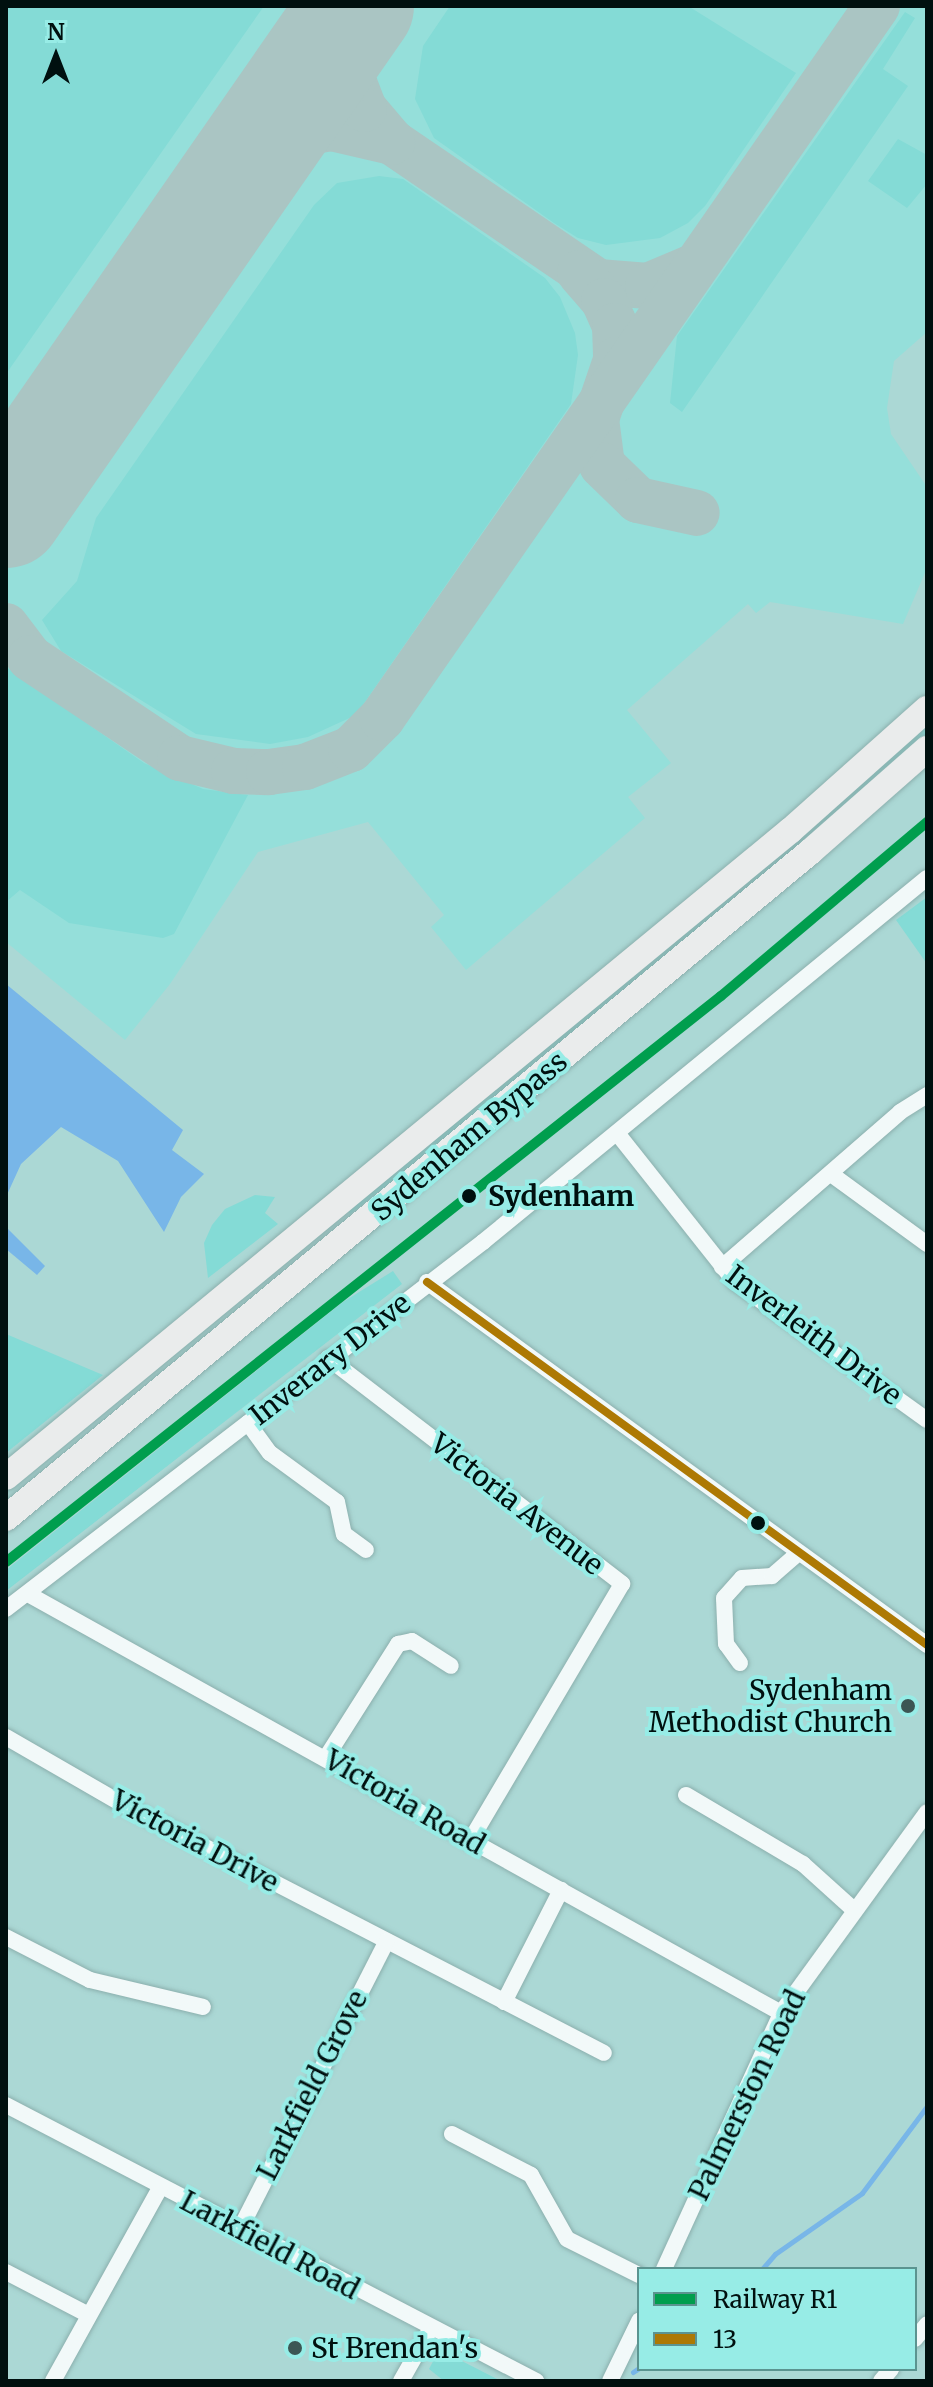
<!DOCTYPE html>
<html>
<head>
<meta charset="utf-8">
<style>
	body { margin:0 }
	#map { position:relative; width:933px; height:2387px; overflow:hidden; background:#abd8d5; font-family:Merriweather,serif }
	div>[style] { position:absolute }
	.built>* { inset:0; background:#95dfda }
	.green>* { inset:0; background:#84dbd6 }
	.water>* { inset:0; background:#78b6e8 }
	.stream>* { height:5px; margin:-2.5px; padding:0 2.5px; transform-origin:2.5px; border-radius:2.5px; background:#78b6e8 }
	.taxiway>* { height:46px; margin:-23px; padding:0 23px; transform-origin:23px; border-radius:23px; background:#aac5c3 }
	.runway>* { height:114px; margin:-57px; padding:0 57px; transform-origin:57px; border-radius:57px; background:#aac5c3 }
	.roads { filter:drop-shadow(0 0 2px #8bafad) drop-shadow(0 0 2px #8bafad) }
	.minor>* { height:16px; margin:-8px; padding:0 8px; transform-origin:8px; border-radius:8px; background:#f2f9f9 }
	.trunk>* { height:26px; margin:-13px; padding:0 13px; transform-origin:13px; border-radius:13px; background:#eaecec }
	.bus-1>* { height:8px; margin:-4px; padding:0 4px; transform-origin:4px; border-radius:4px; background:#ad7904 }
	.rail-1>* { height:10px; margin:-5px; padding:0 5px; transform-origin:5px; border-radius:5px; background:#009e4e }
	.dots>* { width:22px; height:22px; translate:-50% -50%; box-sizing:border-box; border:4px solid #97ece6; border-radius:50% }
	span { translate:-50% -50%; white-space:nowrap; text-align:center; line-height:1.15; -webkit-text-stroke:8px #97ece6; paint-order:stroke }
	.street-label { font-size:28px; color:#00100f }
	.stop-label { font-size:28px; color:#00100f; font-weight:700 }
	.left { translate:0 -50%; text-align:left }
	.poi-label { font-size:28px; color:#00100f }
	.right { translate:-100% -50%; text-align:right }
	.frame { position:absolute; inset:0; border:8px solid #00100f; pointer-events:none }
	.legend { position:absolute; left:637px; top:2267px; width:280px; height:104px; box-sizing:border-box; background:#97ece6; border:2px solid #5b9490; margin:0; padding:10px 14px; list-style:none; font-size:24px; color:#00100f }
	.legend li { display:flex; align-items:center; gap:16px; height:40px }
	.legend b { width:40px; border:2px solid #5b9490 }
	.north { position:absolute; left:16px; top:16px; width:80px; height:80px; -webkit-text-stroke:6px #97ece6; paint-order:stroke; rotate:0deg; font-size:22px; font-weight:700; line-height:32px; text-align:center; color:#00100f }
	.north::after { content:''; display:block; margin:auto; width:28px; height:36px; background:#00100f; clip-path:polygon(50% 0,100% 100%,50% 72%,0 100%) }
</style>
</head>
<body>
<div id="map">
	<div class="built">
		<div style="clip-path:polygon(6px 6px,927px 6px,927px 332px,894px 361px,887px 408px,891px 434px,927px 487px,927px 568px,903px 624px,770px 602px,756px 613px,748px 604px,627px 710px,671px 763px,628px 797px,645px 818px,466px 970px,431px 927px,444px 915px,368px 822px,258px 852px,170px 984px,125px 1040px,6px 942px)"></div>
	</div>
	<div class="green">
		<div style="clip-path:polygon(6px 6px,264px 6px,6px 374px)"></div>
		<div style="clip-path:polygon(450px 6px,688px 6px,796px 73px,705px 206px,688px 223px,660px 238px,606px 245px,578px 238px,554px 223px,434px 138px,415px 99px,423px 46px)"></div>
		<div style="clip-path:polygon(905px 12px,915px 18px,883px 69px,908px 86px,682px 412px,670px 403px,677px 336px)"></div>
		<div style="clip-path:polygon(898px 139px,927px 155px,927px 184px,907px 208px,868px 181px)"></div>
		<div style="clip-path:polygon(379px 176px,403px 179px,545px 278px,560px 297px,575px 333px,578px 355px,571px 404px,356px 715px,308px 737px,270px 744px,196px 734px,61px 651px,42px 620px,77px 581px,96px 518px,314px 205px,337px 183px)"></div>
		<div style="clip-path:polygon(6px 667px,144px 763px,203px 789px,248px 795px,174px 934px,163px 938px,69px 923px,20px 890px,6px 902px)"></div>
		<div style="clip-path:polygon(927px 725px,927px 735px,847px 809px,449px 1138px,350px 1214px,348px 1210px)"></div>
		<div style="clip-path:polygon(927px 897px,927px 964px,896px 920px)"></div>
		<div style="clip-path:polygon(255px 1195px,275px 1197px,265px 1213px,278px 1224px,208px 1278px,204px 1243px,212px 1225px,225px 1209px)"></div>
		<div style="clip-path:polygon(393px 1271px,402px 1284px,6px 1591px,6px 1570px,343px 1302px)"></div>
		<div style="clip-path:polygon(6px 1334px,103px 1375px,6px 1453px)"></div>
		<div style="clip-path:polygon(439px 2350px,452px 2356px,501px 2381px,444px 2381px,429px 2369px)"></div>
	</div>
	<div class="water">
		<div style="clip-path:polygon(6px 984px,183px 1130px,172px 1150px,204px 1174px,181px 1197px,164px 1232px,118px 1161px,61px 1127px,21px 1164px,6px 1197px)"></div>
		<div style="clip-path:polygon(6px 1227px,45px 1266px,37px 1275px,6px 1249px)"></div>
	</div>
	<div class="stream">
		<div style="left:762px;top:2269px;width:20px;rotate:-49deg"></div>
		<div style="left:775px;top:2254px;width:106px;rotate:-35deg"></div>
		<div style="left:862px;top:2193px;width:109px;rotate:-53.2deg"></div>
		<div style="left:633px;top:2372px;width:7px;rotate:-34deg"></div>
	</div>
	<div class="taxiway">
		<div style="left:392px;top:142px;width:249px;rotate:34.2deg"></div>
		<div style="left:598px;top:282px;width:50px;rotate:4.6deg"></div>
		<div style="left:648px;top:286px;width:49px;rotate:-22.9deg"></div>
		<div style="left:235px;top:183px;width:56px;rotate:-42.8deg"></div>
		<div style="left:276px;top:145px;width:26px;rotate:-25deg"></div>
		<div style="left:300px;top:134px;width:33px;rotate:-11deg"></div>
		<div style="left:332px;top:128px;width:62px;rotate:13.1deg"></div>
		<div style="left:392px;top:142px;width:43px;rotate:-130.3deg"></div>
		<div style="left:364px;top:109px;width:31px;rotate:-111deg"></div>
		<div style="left:353px;top:80px;width:34px;rotate:-90deg"></div>
		<div style="left:353px;top:46px;width:41px;rotate:-77.3deg"></div>
		<div style="left:580px;top:273px;width:37px;rotate:49deg"></div>
		<div style="left:604px;top:301px;width:27px;rotate:66deg"></div>
		<div style="left:615px;top:326px;width:34px;rotate:88deg"></div>
		<div style="left:616px;top:360px;width:62px;rotate:108.7deg"></div>
		<div style="left:596px;top:419px;width:46px;rotate:82.6deg"></div>
		<div style="left:602px;top:465px;width:50px;rotate:44.2deg"></div>
		<div style="left:638px;top:500px;width:60px;rotate:12.4deg"></div>
		<div style="left:6px;top:626px;width:40px;rotate:53deg"></div>
		<div style="left:30px;top:658px;width:180px;rotate:33.7deg"></div>
		<div style="left:180px;top:758px;width:56px;rotate:13.5deg"></div>
		<div style="left:234px;top:771px;width:35px;rotate:2deg"></div>
		<div style="left:269px;top:772px;width:36px;rotate:-8deg"></div>
		<div style="left:305px;top:767px;width:49px;rotate:-21.4deg"></div>
		<div style="left:351px;top:749px;width:44px;rotate:-45deg"></div>
		<div style="left:382px;top:718px;width:867px;rotate:-55.19deg"></div>
	</div>
	<div class="runway">
		<div style="left:6px;top:511px;width:615px;rotate:-55.2deg"></div>
	</div>
	<div class="roads">
		<div class="minor">
			<div style="left:617px;top:1133px;width:190px;rotate:51.6deg"></div>
			<div style="left:735px;top:1282px;width:236px;rotate:35.7deg"></div>
			<div style="left:831px;top:1174px;width:119px;rotate:36.1deg"></div>
			<div style="left:722px;top:1267px;width:236px;rotate:-41deg"></div>
			<div style="left:900px;top:1112px;width:32px;rotate:-32deg"></div>
			<div style="left:427px;top:1282px;width:618px;rotate:35.98deg"></div>
			<div style="left:328px;top:1358px;width:371px;rotate:37.5deg"></div>
			<div style="left:622px;top:1584px;width:299px;rotate:120.6deg"></div>
			<div style="left:248px;top:1423px;width:37px;rotate:54deg"></div>
			<div style="left:270px;top:1453px;width:83px;rotate:36.2deg"></div>
			<div style="left:337px;top:1502px;width:33px;rotate:78deg"></div>
			<div style="left:344px;top:1534px;width:27px;rotate:36deg"></div>
			<div style="left:28px;top:1594px;width:862px;rotate:29.09deg"></div>
			<div style="left:6px;top:1609px;width:602px;rotate:-37.57deg"></div>
			<div style="left:483px;top:1242px;width:574px;rotate:-39.35deg"></div>
			<div style="left:740px;top:1663px;width:24px;rotate:-126deg"></div>
			<div style="left:726px;top:1644px;width:46px;rotate:-92.5deg"></div>
			<div style="left:724px;top:1598px;width:27px;rotate:-48deg"></div>
			<div style="left:742px;top:1578px;width:30px;rotate:-4deg"></div>
			<div style="left:772px;top:1576px;width:35px;rotate:-41deg"></div>
			<div style="left:6px;top:1737px;width:136px;rotate:30deg"></div>
			<div style="left:124px;top:1805px;width:540px;rotate:27.32deg"></div>
			<div style="left:327px;top:1756px;width:133px;rotate:-57.6deg"></div>
			<div style="left:398px;top:1644px;width:14px;rotate:-12deg"></div>
			<div style="left:412px;top:1641px;width:46px;rotate:32.7deg"></div>
			<div style="left:686px;top:1795px;width:136px;rotate:30.5deg"></div>
			<div style="left:803px;top:1864px;width:67px;rotate:42deg"></div>
			<div style="left:6px;top:1937px;width:94px;rotate:27.1deg"></div>
			<div style="left:90px;top:1980px;width:116px;rotate:13.4deg"></div>
			<div style="left:504px;top:2002px;width:126px;rotate:-63deg"></div>
			<div style="left:6px;top:2105px;width:598px;rotate:27.51deg"></div>
			<div style="left:452px;top:2134px;width:89px;rotate:27.4deg"></div>
			<div style="left:531px;top:2175px;width:73px;rotate:60.6deg"></div>
			<div style="left:567px;top:2239px;width:80px;rotate:26.6deg"></div>
			<div style="left:240px;top:2229px;width:323px;rotate:-63deg"></div>
			<div style="left:664px;top:2269px;width:281px;rotate:-65.4deg"></div>
			<div style="left:781px;top:2013px;width:248px;rotate:-54deg"></div>
			<div style="left:6px;top:2272px;width:93px;rotate:27.4deg"></div>
			<div style="left:915px;top:2339px;width:19px;rotate:-51deg"></div>
			<div style="left:53px;top:2381px;width:221px;rotate:-61deg"></div>
			<div style="left:401px;top:2381px;width:61px;rotate:-60.5deg"></div>
			<div style="left:610px;top:2381px;width:67px;rotate:-64.2deg"></div>
			<div style="left:881px;top:2381px;width:16px;rotate:-50deg"></div>
		</div>
		<div class="trunk">
			<div style="left:6px;top:1477px;width:1017px;rotate:-39.5deg"></div>
			<div style="left:791px;top:830px;width:182px;rotate:-41.7deg"></div>
			<div style="left:6px;top:1518px;width:1044px;rotate:-39.64deg"></div>
			<div style="left:810px;top:852px;width:156px;rotate:-41.4deg"></div>
		</div>
	</div>
	<div class="bus-1">
		<div style="left:427px;top:1282px;width:618px;rotate:35.98deg"></div>
	</div>
	<div class="rail-1">
		<div style="left:6px;top:1562px;width:912px;rotate:-38.37deg"></div>
		<div style="left:721px;top:996px;width:270px;rotate:-40.2deg"></div>
	</div>
	<div class="dots">
		<div style="left:469px;top:1196px;background:#00100f"></div>
		<div style="left:758px;top:1523px;background:#00100f"></div>
		<div style="left:908px;top:1706px;background:#3c5654"></div>
		<div style="left:295px;top:2348px;background:#3c5654"></div>
	</div>
	<div class="street-label">
		<span style="left:469px;top:1136px;rotate:-40deg">Sydenham Bypass</span>
		<span style="left:814px;top:1335px;rotate:37deg">Inverleith Drive</span>
		<span style="left:330px;top:1359px;rotate:-38deg">Inverary Drive</span>
		<span style="left:517px;top:1504px;rotate:38deg">Victoria Avenue</span>
		<span style="left:405px;top:1802px;rotate:30deg">Victoria Road</span>
		<span style="left:195px;top:1841px;rotate:28deg">Victoria Drive</span>
		<span style="left:312px;top:2085px;rotate:-63deg">Larkfield Grove</span>
		<span style="left:747px;top:2095px;rotate:-64deg">Palmerston Road</span>
		<span style="left:270px;top:2245px;rotate:28deg">Larkfield Road</span>
	</div>
	<div class="stop-label">
		<span class="left" style="left:488px;top:1196px">Sydenham</span>
	</div>
	<div class="poi-label">
		<span class="right" style="left:892px;top:1706px">Sydenham<br>Methodist Church</span>
		<span class="left" style="left:311px;top:2348px">St Brendan's</span>
	</div>
	<div class="frame"></div>
	<ul class="legend">
	<li><b style="height:10px;background:#009e4e"></b>Railway R1</li>
	<li><b style="height:10px;background:#ad7904"></b>13</li>
	</ul>
	<div class="north">N</div>
</div>
</body>
</html>
